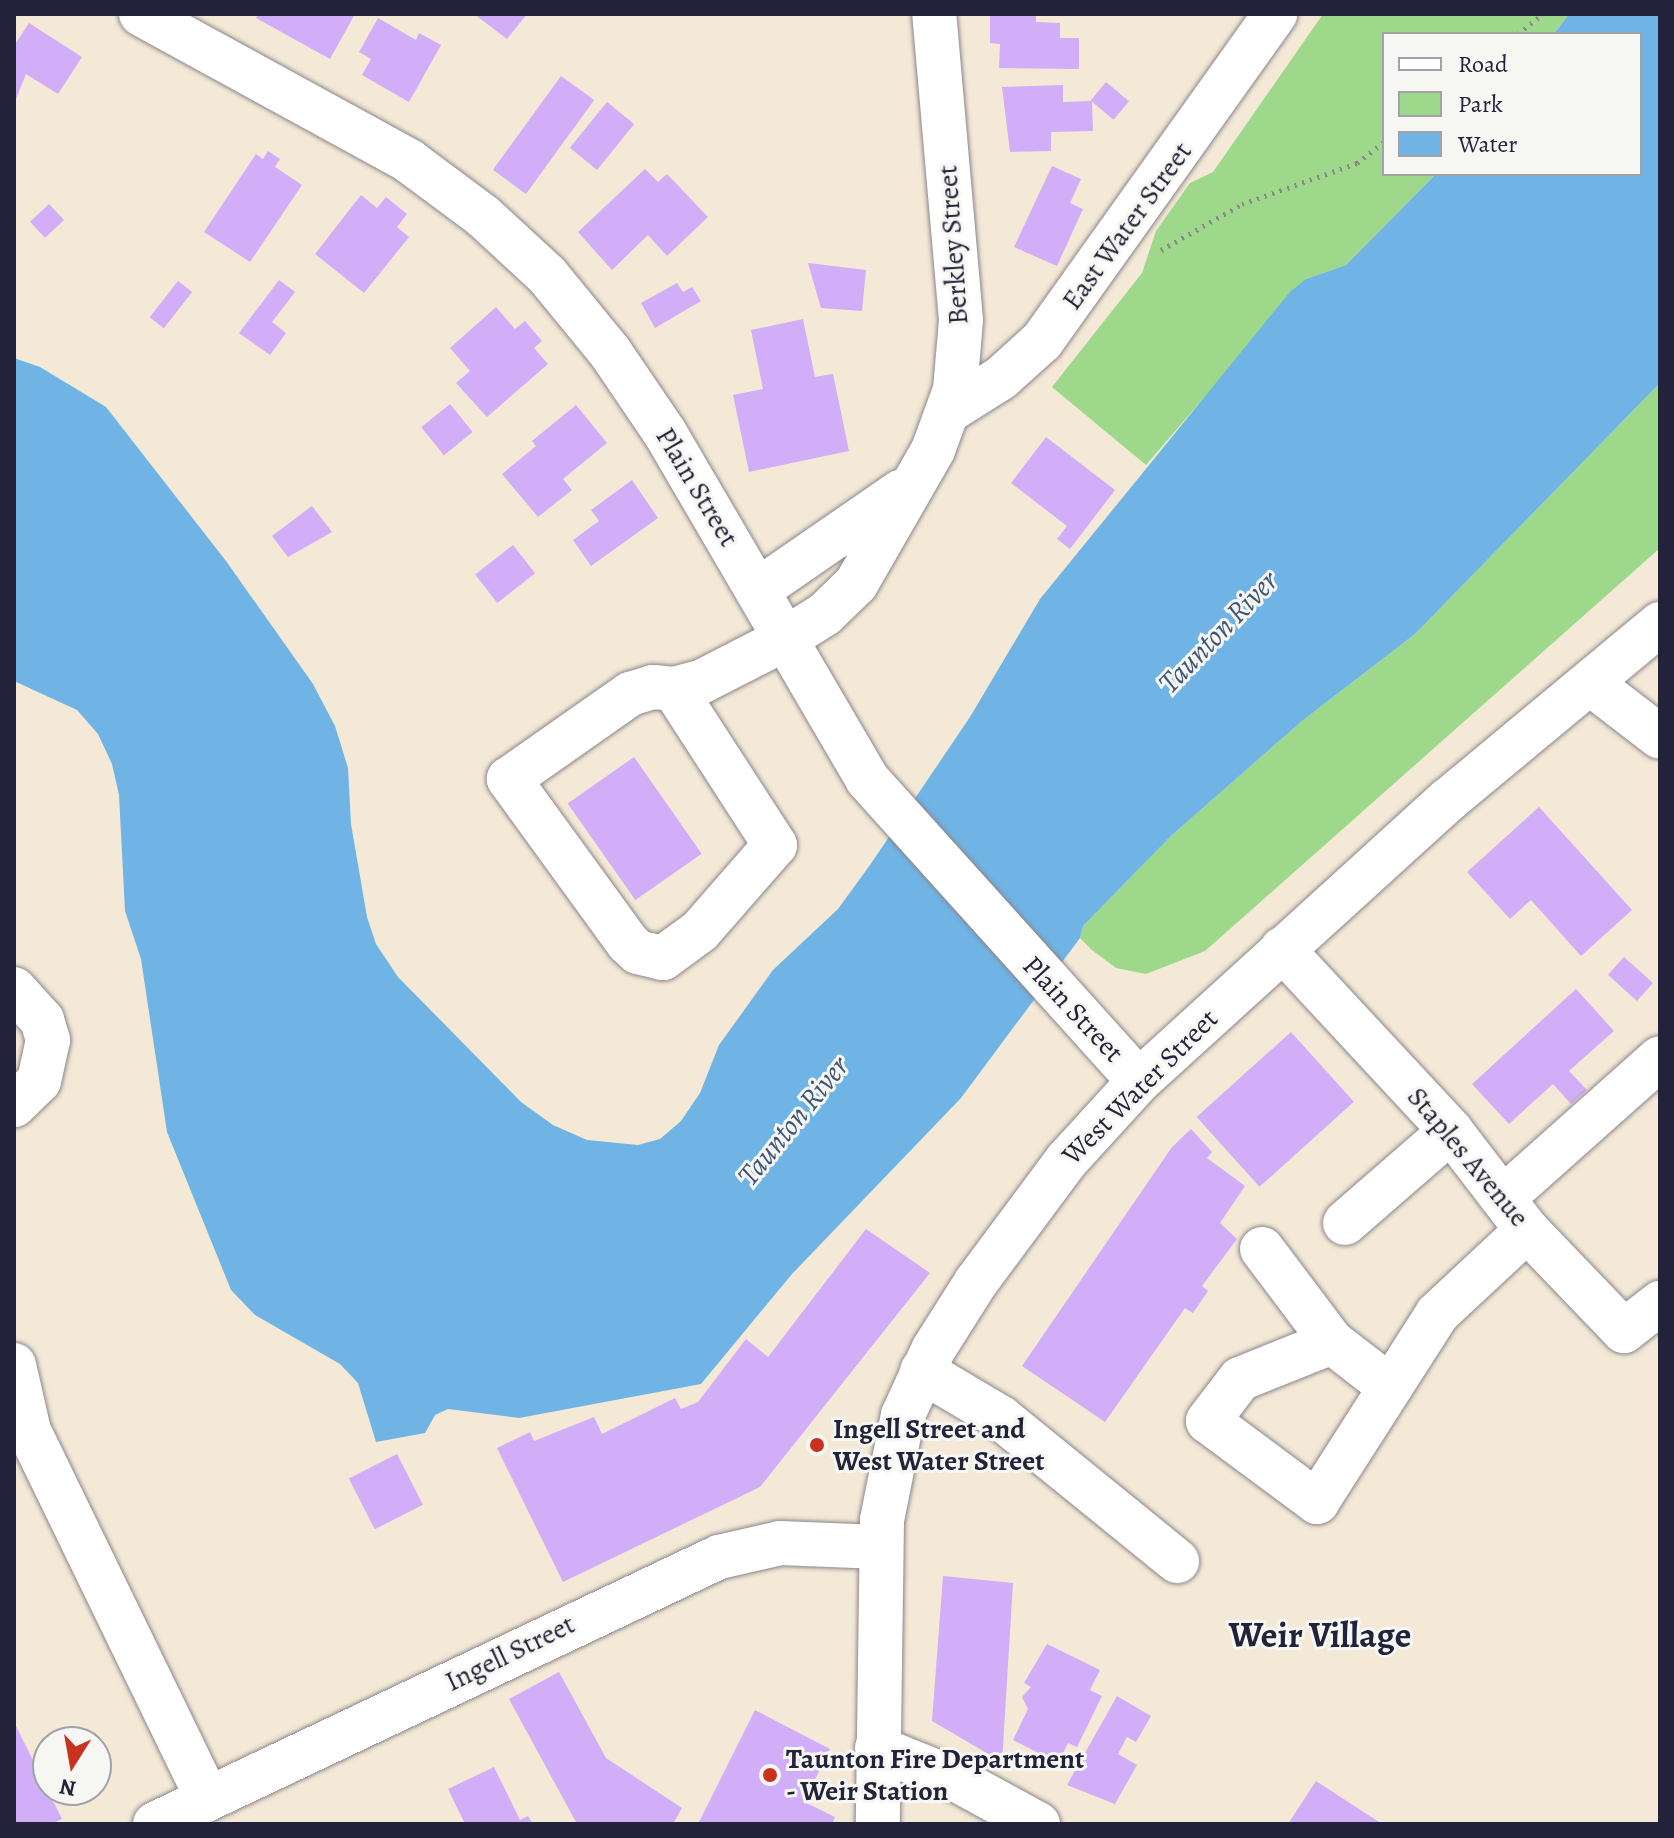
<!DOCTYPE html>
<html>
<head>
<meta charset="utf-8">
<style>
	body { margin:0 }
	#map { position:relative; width:1674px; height:1838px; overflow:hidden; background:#f4e9d7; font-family:Alegreya,serif }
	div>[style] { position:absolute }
	.green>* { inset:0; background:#9ed88b }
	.water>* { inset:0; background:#6fb4e5 }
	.building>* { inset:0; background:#d2adf8; transform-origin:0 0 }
	.path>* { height:5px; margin-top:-2.5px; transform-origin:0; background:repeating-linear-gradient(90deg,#8b8689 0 2px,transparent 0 8px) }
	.roads { filter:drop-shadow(0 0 2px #8b8689) drop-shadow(0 0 2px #8b8689) }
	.minor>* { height:44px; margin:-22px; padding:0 22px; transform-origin:22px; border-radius:22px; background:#fff }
	.major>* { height:44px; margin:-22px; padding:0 22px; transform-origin:22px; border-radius:22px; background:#fff }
	.dots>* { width:22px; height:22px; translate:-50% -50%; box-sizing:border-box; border:4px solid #f6f6f2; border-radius:50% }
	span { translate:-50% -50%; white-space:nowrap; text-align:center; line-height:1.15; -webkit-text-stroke:6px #f6f6f2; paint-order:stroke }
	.street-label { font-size:28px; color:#22223b }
	.poi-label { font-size:28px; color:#22223b; font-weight:700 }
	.left { translate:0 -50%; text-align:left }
	.water-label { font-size:30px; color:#3d5576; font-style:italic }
	.district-label { font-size:36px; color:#22223b; font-weight:700 }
	.frame { position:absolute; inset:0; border:16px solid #22223b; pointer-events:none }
	.legend { position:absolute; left:1382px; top:32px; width:260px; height:144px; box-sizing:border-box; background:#f6f6f2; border:2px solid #a1a1a9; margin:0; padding:10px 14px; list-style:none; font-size:24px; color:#22223b }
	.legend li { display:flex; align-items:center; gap:16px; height:40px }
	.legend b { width:40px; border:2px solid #a1a1a9 }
	.north { position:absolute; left:32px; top:1726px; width:80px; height:80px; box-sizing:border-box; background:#f6f6f2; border:2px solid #a1a1a9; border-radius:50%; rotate:191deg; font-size:22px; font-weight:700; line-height:32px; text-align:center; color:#22223b }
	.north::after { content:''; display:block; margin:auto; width:28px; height:36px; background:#c8321e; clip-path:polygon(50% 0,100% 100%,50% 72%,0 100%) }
</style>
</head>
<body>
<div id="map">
	<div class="green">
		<div style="clip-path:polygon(1323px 14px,1569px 14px,1554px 34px,1384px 34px,1384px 174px,1436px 174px,1346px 265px,1306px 279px,1146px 465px,1052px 387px,1142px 273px,1156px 231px,1190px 183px,1213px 172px)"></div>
		<div style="clip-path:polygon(1660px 383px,1660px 548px,1205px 951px,1146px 974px,1116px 968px,1092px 950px,1080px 938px,1083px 926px,1172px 835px,1302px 721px,1415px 634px)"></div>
	</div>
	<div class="water">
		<div style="clip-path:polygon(1569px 14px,1660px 14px,1660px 383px,1415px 634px,1302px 721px,1172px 835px,1083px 926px,1080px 938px,961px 1098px,792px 1274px,701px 1384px,519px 1418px,448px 1409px,435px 1415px,425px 1433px,376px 1442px,358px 1383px,340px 1364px,255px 1315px,231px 1290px,167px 1132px,141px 959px,125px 911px,119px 795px,112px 764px,98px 734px,77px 710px,14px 681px,14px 358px,40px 367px,106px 407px,226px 561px,313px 684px,335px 726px,348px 768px,351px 824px,367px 917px,376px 944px,398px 977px,521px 1102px,553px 1125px,587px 1140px,638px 1145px,660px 1139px,681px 1121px,700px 1093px,719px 1045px,773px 970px,838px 909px,870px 865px,970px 717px,1040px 599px,1290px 292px,1306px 279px,1346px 265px,1436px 174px,1640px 174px,1640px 34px,1554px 34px)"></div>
	</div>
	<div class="building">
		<div style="clip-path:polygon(258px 14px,355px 14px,330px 59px,256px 18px)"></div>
		<div style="clip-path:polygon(474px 14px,527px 14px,507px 39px)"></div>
		<div style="clip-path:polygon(990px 14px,1036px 14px,1036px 22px,1060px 23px,1060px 38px,1079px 38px,1079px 69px,999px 68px,1000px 44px,990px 43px)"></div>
		<div style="clip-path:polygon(378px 18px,416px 40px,419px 33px,441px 45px,409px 102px,362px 75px,371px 59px,359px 52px)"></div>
		<div style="clip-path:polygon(29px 23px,82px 57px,58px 94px,26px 74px,14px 104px,14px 46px)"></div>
		<div style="left:561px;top:76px;width:41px;height:116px;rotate:36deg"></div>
		<div style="left:1106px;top:82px;width:30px;height:24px;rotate:40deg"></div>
		<div style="clip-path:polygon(1063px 85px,1063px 102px,1092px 101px,1093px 131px,1051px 132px,1051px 151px,1010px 152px,1002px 87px)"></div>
		<div style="left:607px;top:102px;width:35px;height:59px;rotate:39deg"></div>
		<div style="clip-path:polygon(268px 151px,280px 159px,275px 167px,302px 185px,250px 262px,204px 232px,256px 154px,263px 159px)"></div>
		<div style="clip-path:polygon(1052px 166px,1081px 179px,1070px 203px,1083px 209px,1057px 266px,1014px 247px)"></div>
		<div style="clip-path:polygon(645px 169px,658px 182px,667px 174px,708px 217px,667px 256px,648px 235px,612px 270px,578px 232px)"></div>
		<div style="clip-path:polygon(361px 195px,377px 208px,386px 197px,407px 214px,397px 227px,409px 237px,364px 293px,315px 254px)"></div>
		<div style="left:49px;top:204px;width:22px;height:26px;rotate:47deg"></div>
		<div style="clip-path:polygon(808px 263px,866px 270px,862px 311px,821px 308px)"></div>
		<div style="clip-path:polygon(279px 280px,295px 292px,272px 322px,286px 333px,270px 355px,239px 333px)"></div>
		<div style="left:178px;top:281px;width:18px;height:46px;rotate:38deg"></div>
		<div style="clip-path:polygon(677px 283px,683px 292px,692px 287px,701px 301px,655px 328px,641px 303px)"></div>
		<div style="clip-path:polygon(496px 307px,515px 329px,525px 321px,542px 341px,534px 348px,548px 364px,487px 417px,456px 383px,470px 371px,450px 348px)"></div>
		<div style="clip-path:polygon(803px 319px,815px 377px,833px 374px,849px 451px,749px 472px,733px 395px,763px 389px,751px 330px)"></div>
		<div style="left:450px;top:404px;width:36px;height:37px;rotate:51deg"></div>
		<div style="clip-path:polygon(576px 405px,607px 443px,563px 479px,572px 490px,538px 517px,502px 474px,536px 446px,532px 441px)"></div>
		<div style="clip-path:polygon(1046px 437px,1115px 490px,1070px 549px,1057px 539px,1067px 526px,1011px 483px)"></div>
		<div style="clip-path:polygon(632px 480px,658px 518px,591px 566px,573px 540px,599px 521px,591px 510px)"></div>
		<div style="clip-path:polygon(312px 506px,332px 532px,288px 557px,272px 536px)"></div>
		<div style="left:513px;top:545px;width:36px;height:48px;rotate:52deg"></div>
		<div style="left:634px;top:757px;width:118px;height:81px;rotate:55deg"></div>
		<div style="clip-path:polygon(1539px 807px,1632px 910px,1581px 956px,1531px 900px,1510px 919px,1467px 872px)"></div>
		<div style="left:1624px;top:957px;width:39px;height:24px;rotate:42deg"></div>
		<div style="clip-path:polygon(1576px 989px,1614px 1031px,1569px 1071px,1587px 1090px,1571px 1104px,1553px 1084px,1509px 1124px,1472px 1084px)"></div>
		<div style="left:1291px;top:1032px;width:94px;height:127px;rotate:48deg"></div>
		<div style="clip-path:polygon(1191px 1129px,1212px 1152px,1207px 1158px,1245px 1186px,1220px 1223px,1237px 1239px,1202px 1286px,1208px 1291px,1193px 1313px,1185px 1308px,1105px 1422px,1022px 1366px,1172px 1147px)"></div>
		<div style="clip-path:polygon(866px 1229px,930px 1273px,760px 1487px,563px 1582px,497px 1448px,530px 1432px,534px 1441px,594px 1417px,602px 1434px,675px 1398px,681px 1409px,698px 1402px,746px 1339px,768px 1357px)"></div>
		<div style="left:397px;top:1454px;width:57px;height:54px;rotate:63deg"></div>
		<div style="clip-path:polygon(943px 1576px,1013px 1583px,1002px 1762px,932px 1721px)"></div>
		<div style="clip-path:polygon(1047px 1644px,1100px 1670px,1090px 1690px,1102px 1696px,1077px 1747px,1068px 1743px,1058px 1763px,1013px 1740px,1028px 1709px,1022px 1697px,1031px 1687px,1024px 1683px)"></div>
		<div style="clip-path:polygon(559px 1672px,606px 1758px,682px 1808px,673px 1824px,577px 1824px,509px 1699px)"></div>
		<div style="clip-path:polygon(1117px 1696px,1151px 1716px,1136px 1742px,1127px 1737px,1118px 1754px,1137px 1765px,1115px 1804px,1067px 1785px)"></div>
		<div style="clip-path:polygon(755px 1710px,830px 1749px,804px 1802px,835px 1817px,832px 1824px,698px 1824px)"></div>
		<div style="clip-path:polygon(14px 1722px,62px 1819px,51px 1824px,14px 1824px)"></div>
		<div style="clip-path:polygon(494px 1767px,520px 1820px,528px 1816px,533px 1824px,465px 1824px,448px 1789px)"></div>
		<div style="clip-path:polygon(1316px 1781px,1382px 1824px,1288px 1824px)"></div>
	</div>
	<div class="path">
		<div style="left:1518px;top:34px;width:32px;rotate:-39deg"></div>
		<div style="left:1161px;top:250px;width:93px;rotate:-29.6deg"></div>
		<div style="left:1242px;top:204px;width:122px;rotate:-19.6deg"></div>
		<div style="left:1357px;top:163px;width:34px;rotate:-38deg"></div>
	</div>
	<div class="roads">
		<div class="minor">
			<div style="left:950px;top:410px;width:60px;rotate:-32.1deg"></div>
			<div style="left:1001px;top:378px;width:55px;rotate:-42.1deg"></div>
			<div style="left:1042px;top:341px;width:402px;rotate:-54.5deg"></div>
			<div style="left:1590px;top:683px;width:88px;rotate:37.6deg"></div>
			<div style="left:653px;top:687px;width:21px;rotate:5deg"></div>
			<div style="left:674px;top:689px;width:186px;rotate:57.1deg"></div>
			<div style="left:775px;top:845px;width:114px;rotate:131.1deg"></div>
			<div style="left:700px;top:931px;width:46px;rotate:143.9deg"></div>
			<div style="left:663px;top:958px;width:26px;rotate:-167deg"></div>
			<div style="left:638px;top:952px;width:13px;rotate:-138deg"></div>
			<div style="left:628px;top:943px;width:203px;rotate:-126deg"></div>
			<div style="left:509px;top:779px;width:148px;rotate:-35.1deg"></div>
			<div style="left:630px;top:694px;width:24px;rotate:-17deg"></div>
			<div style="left:674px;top:689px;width:28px;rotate:-15deg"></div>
			<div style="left:701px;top:682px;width:94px;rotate:-27.1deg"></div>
			<div style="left:1282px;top:949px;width:248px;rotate:47.1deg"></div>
			<div style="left:1451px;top:1131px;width:125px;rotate:52.5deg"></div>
			<div style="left:1527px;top:1230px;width:140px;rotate:46.2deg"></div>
			<div style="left:1624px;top:1331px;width:46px;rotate:-37.9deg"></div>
			<div style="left:14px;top:989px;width:42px;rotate:47.9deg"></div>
			<div style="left:42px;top:1020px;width:21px;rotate:73deg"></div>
			<div style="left:48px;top:1040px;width:42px;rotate:102.4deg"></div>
			<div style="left:39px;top:1081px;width:35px;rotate:136deg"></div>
			<div style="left:1139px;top:1081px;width:418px;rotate:-42.3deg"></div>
			<div style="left:1448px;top:800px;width:276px;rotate:-39.7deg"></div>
			<div style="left:1503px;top:1198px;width:210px;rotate:-41.7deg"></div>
			<div style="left:1345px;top:1223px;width:140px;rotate:-41deg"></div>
			<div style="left:1262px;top:1249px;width:116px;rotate:53deg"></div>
			<div style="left:1332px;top:1342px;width:72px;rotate:37.7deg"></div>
			<div style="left:1332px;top:1342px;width:99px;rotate:158.1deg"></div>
			<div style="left:1240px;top:1379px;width:53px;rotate:127.3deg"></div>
			<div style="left:1208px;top:1421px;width:136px;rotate:36.6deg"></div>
			<div style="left:1317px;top:1502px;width:223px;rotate:-57.4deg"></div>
			<div style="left:1437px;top:1314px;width:123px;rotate:-43deg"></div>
			<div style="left:14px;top:1365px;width:68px;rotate:77.2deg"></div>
			<div style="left:29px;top:1431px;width:409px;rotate:64.1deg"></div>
			<div style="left:922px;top:1371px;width:92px;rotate:30.7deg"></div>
			<div style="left:1001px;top:1418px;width:227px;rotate:39.1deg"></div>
			<div style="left:877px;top:1748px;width:88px;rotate:21.9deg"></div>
			<div style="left:959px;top:1781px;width:90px;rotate:28.6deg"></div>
			<div style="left:155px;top:1824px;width:624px;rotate:-25.33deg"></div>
			<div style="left:719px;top:1557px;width:63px;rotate:-12.9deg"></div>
			<div style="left:780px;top:1543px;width:100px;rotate:2.3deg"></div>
		</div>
		<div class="major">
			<div style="left:141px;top:14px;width:306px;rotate:28.7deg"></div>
			<div style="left:409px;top:161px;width:92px;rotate:36.6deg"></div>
			<div style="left:483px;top:216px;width:87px;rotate:42.7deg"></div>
			<div style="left:547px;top:275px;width:99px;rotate:50.7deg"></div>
			<div style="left:610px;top:352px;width:98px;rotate:55.8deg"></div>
			<div style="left:665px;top:433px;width:401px;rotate:59.7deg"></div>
			<div style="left:867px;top:779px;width:406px;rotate:48deg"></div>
			<div style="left:1139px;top:1081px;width:108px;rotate:132.4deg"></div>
			<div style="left:1066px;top:1161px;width:151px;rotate:126.6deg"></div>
			<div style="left:976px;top:1282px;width:80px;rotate:122.3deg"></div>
			<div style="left:933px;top:1350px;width:72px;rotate:114.8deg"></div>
			<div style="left:903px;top:1415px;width:107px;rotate:101.3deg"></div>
			<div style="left:882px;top:1520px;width:304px;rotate:90.8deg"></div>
			<div style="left:758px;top:590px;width:173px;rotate:-34.6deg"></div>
			<div style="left:785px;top:639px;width:47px;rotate:-32deg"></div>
			<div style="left:825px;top:614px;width:43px;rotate:-44.1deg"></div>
			<div style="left:856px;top:584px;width:155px;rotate:-60.1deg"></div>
			<div style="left:933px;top:450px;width:64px;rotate:-69.9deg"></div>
			<div style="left:955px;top:390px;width:70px;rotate:-85.1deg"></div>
			<div style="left:961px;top:320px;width:307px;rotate:-95deg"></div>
		</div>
	</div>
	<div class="dots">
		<div style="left:817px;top:1445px;background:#c8321e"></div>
		<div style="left:770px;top:1775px;background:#c8321e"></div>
	</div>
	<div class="street-label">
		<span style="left:1127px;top:226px;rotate:-54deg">East Water Street</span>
		<span style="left:953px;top:245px;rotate:-94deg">Berkley Street</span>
		<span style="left:697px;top:487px;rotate:59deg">Plain Street</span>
		<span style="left:1073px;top:1009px;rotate:47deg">Plain Street</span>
		<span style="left:1140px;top:1087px;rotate:-45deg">West Water Street</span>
		<span style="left:1468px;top:1157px;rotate:50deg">Staples Avenue</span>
		<span style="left:510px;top:1653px;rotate:-26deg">Ingell Street</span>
	</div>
	<div class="poi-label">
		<span class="left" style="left:833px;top:1445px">Ingell Street and<br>West Water Street</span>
		<span class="left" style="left:786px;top:1775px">Taunton Fire Department<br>- Weir Station</span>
	</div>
	<div class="water-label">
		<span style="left:1218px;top:632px;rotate:-46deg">Taunton River</span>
		<span style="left:793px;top:1121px;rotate:-51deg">Taunton River</span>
	</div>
	<div class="district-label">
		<span style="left:1320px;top:1635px">Weir Village</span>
	</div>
	<div class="frame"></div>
	<ul class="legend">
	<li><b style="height:10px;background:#fff"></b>Road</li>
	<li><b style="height:22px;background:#9ed88b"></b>Park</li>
	<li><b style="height:22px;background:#6fb4e5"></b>Water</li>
	</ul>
	<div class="north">N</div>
</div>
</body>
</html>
